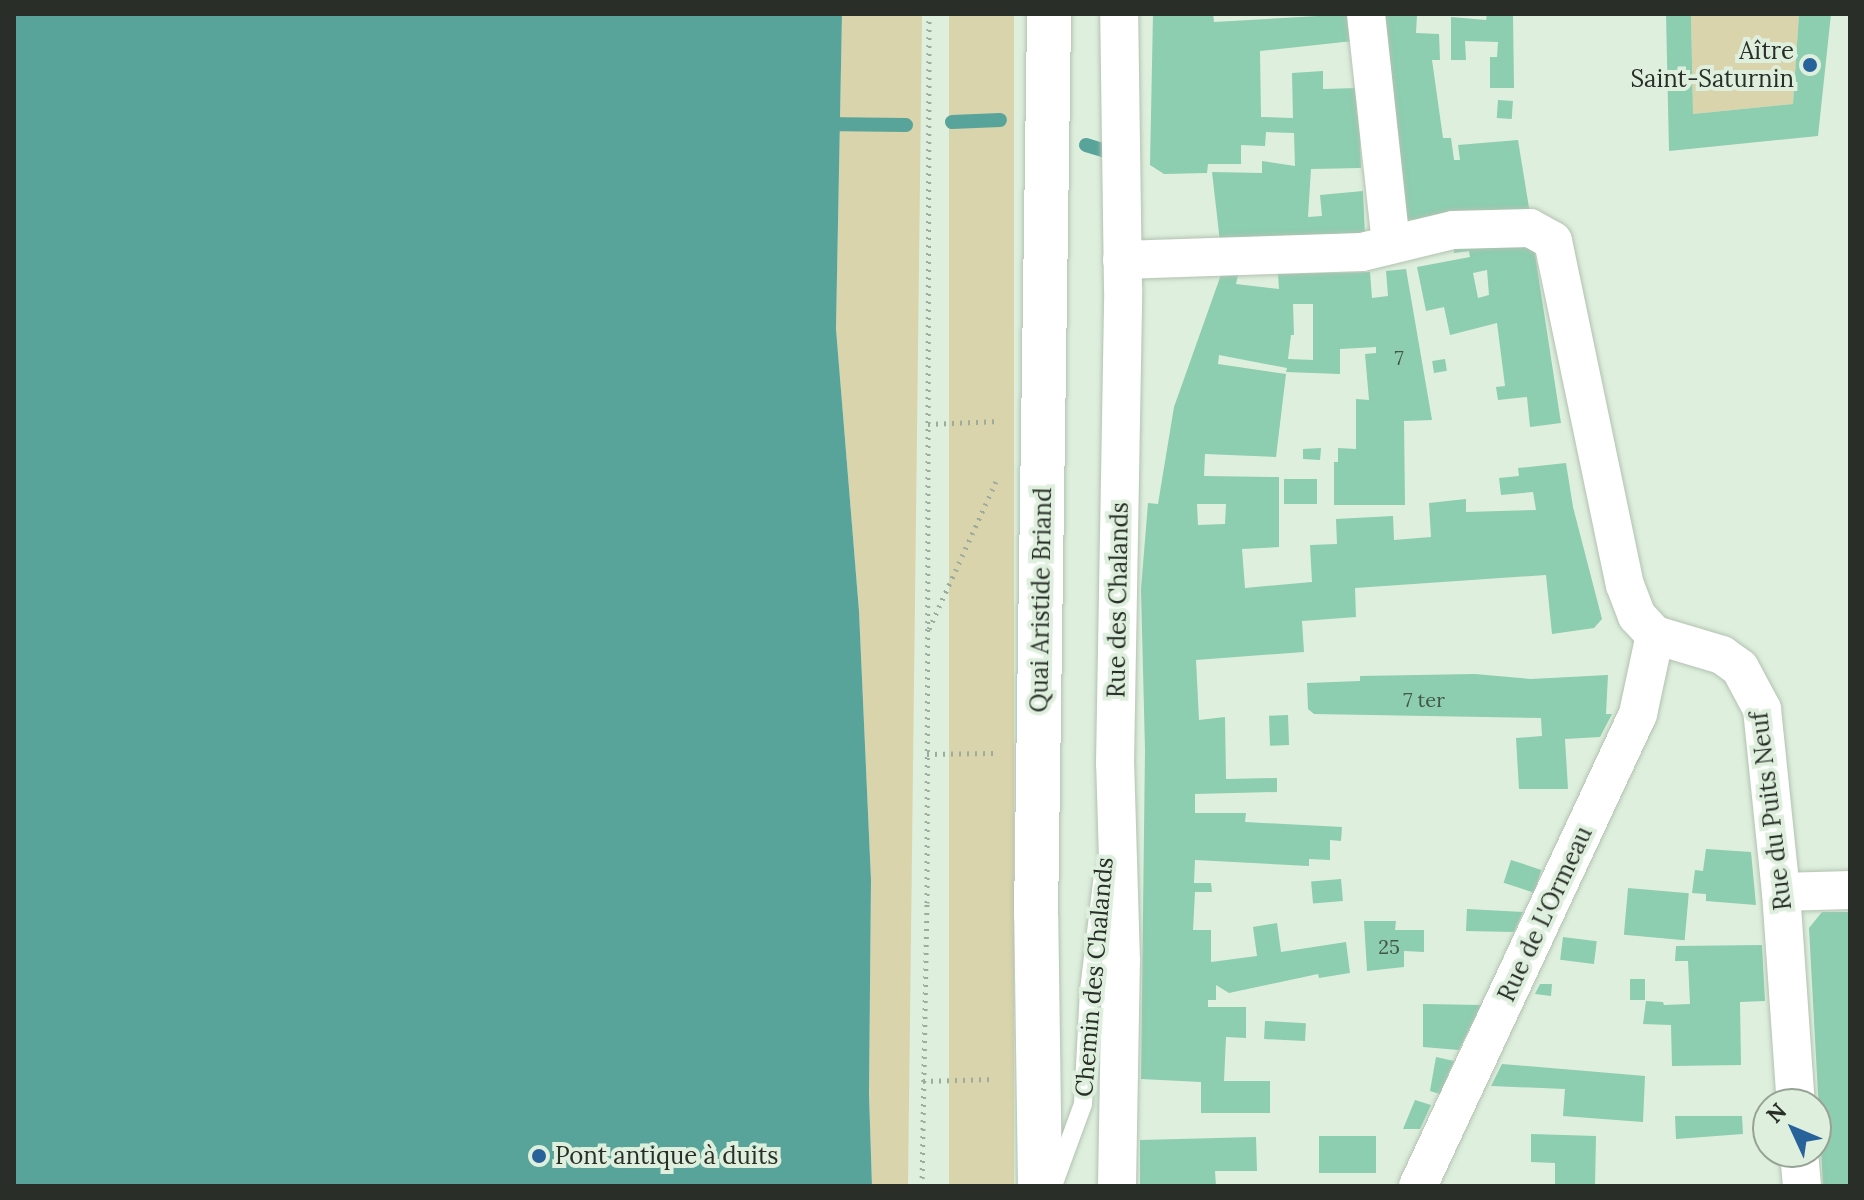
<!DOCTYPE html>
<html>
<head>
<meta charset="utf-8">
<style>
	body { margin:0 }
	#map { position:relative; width:1864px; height:1200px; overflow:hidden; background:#deefdd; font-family:Lora,serif }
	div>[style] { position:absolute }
	.green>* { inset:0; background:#d9d4ab; transform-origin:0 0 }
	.water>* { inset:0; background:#58a49b }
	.stream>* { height:14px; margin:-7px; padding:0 7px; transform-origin:7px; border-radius:7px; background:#58a49b }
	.building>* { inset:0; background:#8dcdb0; transform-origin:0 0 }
	.path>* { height:5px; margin-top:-2.5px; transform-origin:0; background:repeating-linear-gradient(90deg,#9eac9d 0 2px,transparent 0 8px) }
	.roads { filter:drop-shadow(0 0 2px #b2c2b1) drop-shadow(0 0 2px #b2c2b1) }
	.service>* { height:18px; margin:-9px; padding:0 9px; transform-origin:9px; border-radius:9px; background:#fff }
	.minor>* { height:38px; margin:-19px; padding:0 19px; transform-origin:19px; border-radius:19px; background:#fff }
	.secondary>* { height:44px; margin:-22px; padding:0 22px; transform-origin:22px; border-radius:22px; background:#fff }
	.dots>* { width:22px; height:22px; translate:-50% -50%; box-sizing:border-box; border:4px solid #deefdd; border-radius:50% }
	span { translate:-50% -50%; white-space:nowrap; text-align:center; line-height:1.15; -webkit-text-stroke:8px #deefdd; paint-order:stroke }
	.number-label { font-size:20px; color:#42564a }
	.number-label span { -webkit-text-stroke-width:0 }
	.poi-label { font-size:24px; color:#292f28 }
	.right { translate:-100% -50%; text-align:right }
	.left { translate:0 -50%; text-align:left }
	.street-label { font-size:24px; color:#292f28 }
	.frame { position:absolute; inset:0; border:16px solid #292f28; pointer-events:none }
	.north { position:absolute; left:1752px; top:1088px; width:80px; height:80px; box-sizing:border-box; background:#deefdd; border:2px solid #96a295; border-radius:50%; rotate:314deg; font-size:22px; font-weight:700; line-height:32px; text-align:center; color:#292f28 }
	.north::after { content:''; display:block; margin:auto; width:28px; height:36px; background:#27629a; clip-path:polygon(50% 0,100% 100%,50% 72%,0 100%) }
</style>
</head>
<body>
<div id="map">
	<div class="green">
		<div style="clip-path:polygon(842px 14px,922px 14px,908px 1186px,872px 1186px,869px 1094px,871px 880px,859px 611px,836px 329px)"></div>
		<div style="left:949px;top:14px;width:65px;height:1172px"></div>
		<div style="clip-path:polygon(1691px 14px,1799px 14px,1793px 104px,1693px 114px)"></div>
	</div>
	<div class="water">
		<div style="clip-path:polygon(14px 14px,842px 14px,836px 329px,859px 611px,871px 880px,869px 1094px,872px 1186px,14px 1186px)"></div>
	</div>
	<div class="stream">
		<div style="left:952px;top:122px;width:48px;rotate:-2.4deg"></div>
		<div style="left:823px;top:124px;width:83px;rotate:0.7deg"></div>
		<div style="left:1086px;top:145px;width:21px;rotate:17deg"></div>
	</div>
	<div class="building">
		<div style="clip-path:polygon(1153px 14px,1213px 14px,1214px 22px,1352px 14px,1353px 41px,1260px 51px,1261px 117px,1293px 118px,1292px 73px,1323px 71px,1323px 89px,1358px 88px,1361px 168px,1311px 169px,1308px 217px,1322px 216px,1320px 195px,1363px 191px,1365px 236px,1220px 242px,1212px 172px,1262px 173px,1262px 161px,1295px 166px,1294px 133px,1266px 132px,1265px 146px,1241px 145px,1241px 164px,1208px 164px,1207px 173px,1164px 174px,1150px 165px)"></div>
		<div style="clip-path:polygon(1378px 14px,1417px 15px,1416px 33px,1439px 34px,1440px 60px,1432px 60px,1443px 138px,1451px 138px,1454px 160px,1460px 160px,1458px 145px,1518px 140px,1530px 214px,1406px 220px)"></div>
		<div style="clip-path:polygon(1487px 14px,1513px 14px,1514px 88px,1490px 88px,1490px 57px,1497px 57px,1498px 42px,1465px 41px,1466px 60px,1451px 60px,1451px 17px,1486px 20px)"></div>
		<div style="clip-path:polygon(1666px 14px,1691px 14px,1693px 114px,1793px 104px,1799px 14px,1831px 14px,1818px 136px,1669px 151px)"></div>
		<div style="left:1498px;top:100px;width:15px;height:18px;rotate:4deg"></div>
		<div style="clip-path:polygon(evenodd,1533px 241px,1561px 423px,1530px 427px,1527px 397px,1498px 400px,1496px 387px,1505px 386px,1497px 323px,1450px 335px,1444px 307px,1426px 311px,1417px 267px,1470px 257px,1469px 251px,1454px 253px,1453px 242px,1533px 241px,1487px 270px,1489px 295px,1478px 298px,1473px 273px,1487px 270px)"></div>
		<div style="clip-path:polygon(evenodd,1223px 269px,1239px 271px,1236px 284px,1279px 289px,1278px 274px,1370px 272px,1372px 298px,1388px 296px,1386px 271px,1406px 269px,1432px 420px,1404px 421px,1405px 505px,1334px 505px,1334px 462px,1338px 462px,1338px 448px,1356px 449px,1356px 399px,1369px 400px,1365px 354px,1376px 353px,1376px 347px,1340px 349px,1340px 374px,1286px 372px,1287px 368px,1219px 355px,1218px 364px,1286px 374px,1276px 457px,1205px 454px,1204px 476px,1279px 477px,1279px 547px,1242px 549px,1245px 588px,1312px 582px,1310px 545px,1337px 544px,1336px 519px,1393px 516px,1394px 540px,1431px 537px,1429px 503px,1466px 499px,1466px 512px,1536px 510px,1533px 492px,1501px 495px,1499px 478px,1519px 476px,1518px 468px,1566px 463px,1573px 507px,1602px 619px,1594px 628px,1552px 634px,1546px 575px,1355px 588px,1356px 617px,1302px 621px,1304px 652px,1196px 660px,1199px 720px,1225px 717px,1226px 779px,1277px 778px,1277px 792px,1195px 794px,1195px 813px,1246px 813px,1245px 822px,1342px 827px,1341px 841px,1330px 840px,1330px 860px,1309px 859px,1309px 866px,1195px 860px,1194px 883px,1211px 883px,1212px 892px,1195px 892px,1193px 930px,1211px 930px,1211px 962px,1257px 956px,1253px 927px,1277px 923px,1281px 952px,1346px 942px,1350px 973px,1319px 978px,1318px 974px,1229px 993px,1216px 985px,1216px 1000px,1208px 1000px,1208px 1007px,1246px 1007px,1246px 1038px,1226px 1037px,1224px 1081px,1270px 1081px,1270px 1113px,1201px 1113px,1201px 1082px,1141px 1079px,1145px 750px,1141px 589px,1148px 503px,1158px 504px,1174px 407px,1223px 269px,1293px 304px,1313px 304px,1313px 360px,1288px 359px,1291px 335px,1294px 335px,1293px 304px,1223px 269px,1197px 504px,1226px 504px,1225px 524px,1198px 525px,1197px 504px)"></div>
		<div style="left:1445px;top:359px;width:12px;height:13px;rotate:81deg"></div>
		<div style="clip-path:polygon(1321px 448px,1320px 460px,1303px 459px,1303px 449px)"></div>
		<div style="left:1284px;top:479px;width:33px;height:25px"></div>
		<div style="clip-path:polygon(1475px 674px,1531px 679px,1608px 675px,1606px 714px,1612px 714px,1600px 737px,1565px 739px,1568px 789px,1519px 789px,1516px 738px,1542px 736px,1541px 718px,1314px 714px,1308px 709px,1307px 683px,1360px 681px,1360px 676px)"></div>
		<div style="left:1288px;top:715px;width:30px;height:19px;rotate:88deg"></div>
		<div style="clip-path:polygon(1706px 849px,1751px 852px,1756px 905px,1706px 901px,1706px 894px,1692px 893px,1695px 870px,1703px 871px)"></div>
		<div style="left:1511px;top:860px;width:32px;height:24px;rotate:18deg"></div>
		<div style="left:1341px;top:879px;width:22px;height:30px;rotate:85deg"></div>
		<div style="left:1628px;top:888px;width:61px;height:47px;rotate:5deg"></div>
		<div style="clip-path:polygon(1467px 909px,1523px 912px,1514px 932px,1466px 931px)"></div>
		<div style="clip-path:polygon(1822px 912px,1850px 912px,1850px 1186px,1823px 1186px,1809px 928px)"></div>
		<div style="clip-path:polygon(1364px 921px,1396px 921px,1395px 930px,1424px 930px,1424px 952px,1404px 951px,1404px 967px,1367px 971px)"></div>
		<div style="left:1563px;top:937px;width:34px;height:23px;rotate:7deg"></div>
		<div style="clip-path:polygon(1762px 945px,1765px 1001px,1740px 1002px,1741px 1065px,1672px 1066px,1671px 1025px,1643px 1024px,1646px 1001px,1663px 1002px,1664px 1005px,1690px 1004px,1688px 961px,1675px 961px,1676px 946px)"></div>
		<div style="left:1630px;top:979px;width:15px;height:21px"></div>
		<div style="clip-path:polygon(1540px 984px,1552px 984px,1551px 996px,1535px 994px)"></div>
		<div style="clip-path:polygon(1423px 1004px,1481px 1005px,1459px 1050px,1423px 1047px)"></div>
		<div style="left:1265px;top:1021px;width:41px;height:18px;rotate:3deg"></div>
		<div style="clip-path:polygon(1436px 1057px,1454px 1061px,1440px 1094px,1430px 1091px)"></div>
		<div style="clip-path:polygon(1502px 1064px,1645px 1076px,1643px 1122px,1563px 1116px,1565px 1089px,1491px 1086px)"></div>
		<div style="clip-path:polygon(1415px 1100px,1431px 1105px,1420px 1129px,1403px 1129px)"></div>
		<div style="clip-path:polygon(1675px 1116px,1742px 1116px,1743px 1134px,1676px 1139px)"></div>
		<div style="clip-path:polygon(1531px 1134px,1596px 1136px,1595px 1186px,1555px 1186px,1555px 1163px,1531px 1162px)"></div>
		<div style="left:1319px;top:1136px;width:57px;height:37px"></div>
		<div style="clip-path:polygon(1256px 1137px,1257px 1171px,1215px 1171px,1216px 1186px,1140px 1186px,1140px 1140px)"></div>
	</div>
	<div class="path">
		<div style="left:928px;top:424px;width:71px;rotate:-2.4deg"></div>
		<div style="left:929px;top:629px;width:162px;rotate:-65.6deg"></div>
		<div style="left:927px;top:754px;width:67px;rotate:-0.9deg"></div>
		<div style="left:923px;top:1081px;width:72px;rotate:-1.6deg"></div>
		<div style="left:922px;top:1186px;width:283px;rotate:-89deg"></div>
		<div style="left:927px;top:903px;width:889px;rotate:-89.87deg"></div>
	</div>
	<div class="roads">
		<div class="service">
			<div style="left:1053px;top:1186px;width:87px;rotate:-69.9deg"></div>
			<div style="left:1083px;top:1104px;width:114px;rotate:-87deg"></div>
			<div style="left:1089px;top:990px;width:117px;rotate:-83.1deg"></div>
		</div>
		<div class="minor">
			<div style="left:1366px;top:14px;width:232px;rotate:83.8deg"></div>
			<div style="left:1122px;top:260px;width:240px;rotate:-1.9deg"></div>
			<div style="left:1362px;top:252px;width:94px;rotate:-13.6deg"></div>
			<div style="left:1453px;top:230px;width:77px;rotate:-1.5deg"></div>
			<div style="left:1530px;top:228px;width:26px;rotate:29deg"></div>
			<div style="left:1553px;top:241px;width:351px;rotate:78.2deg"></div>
			<div style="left:1625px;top:585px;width:33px;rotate:69deg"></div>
			<div style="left:1637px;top:616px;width:26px;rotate:47deg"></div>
			<div style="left:1655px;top:635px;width:70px;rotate:16.6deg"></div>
			<div style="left:1722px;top:655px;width:22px;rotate:36deg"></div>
			<div style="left:1740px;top:668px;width:47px;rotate:61.8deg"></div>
			<div style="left:1762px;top:709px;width:184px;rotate:84.1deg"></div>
			<div style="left:1781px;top:892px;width:213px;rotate:86deg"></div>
			<div style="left:1781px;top:892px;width:69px;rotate:-1.7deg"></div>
			<div style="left:1799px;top:1152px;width:34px;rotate:85deg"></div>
			<div style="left:1117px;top:1186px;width:225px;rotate:-89deg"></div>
			<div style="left:1121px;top:961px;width:197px;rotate:-91.7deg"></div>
			<div style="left:1115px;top:764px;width:476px;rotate:-89deg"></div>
			<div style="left:1123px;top:288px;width:274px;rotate:-90.8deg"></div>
			<div style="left:1418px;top:1186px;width:521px;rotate:-65.01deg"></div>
			<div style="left:1638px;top:714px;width:81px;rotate:-77.9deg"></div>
		</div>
		<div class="secondary">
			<div style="left:1040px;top:1186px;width:270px;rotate:-90.8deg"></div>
			<div style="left:1036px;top:916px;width:902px;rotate:-89.17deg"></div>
		</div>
	</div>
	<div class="dots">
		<div style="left:1810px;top:65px;background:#27629a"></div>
		<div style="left:539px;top:1156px;background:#27629a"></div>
	</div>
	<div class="number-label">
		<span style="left:1399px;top:357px">7</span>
		<span style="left:1424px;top:699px">7 ter</span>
		<span style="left:1389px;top:946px">25</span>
	</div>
	<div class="poi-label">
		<span class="right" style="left:1794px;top:65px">Aître<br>Saint-Saturnin</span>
		<span class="left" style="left:555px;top:1156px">Pont antique à duits</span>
	</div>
	<div class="street-label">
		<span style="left:1041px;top:600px;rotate:-89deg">Quai Aristide Briand</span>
		<span style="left:1118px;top:600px;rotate:-89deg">Rue des Chalands</span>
		<span style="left:1771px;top:811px;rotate:-97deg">Rue du Puits Neuf</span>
		<span style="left:1545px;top:914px;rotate:-65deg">Rue de L'Ormeau</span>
		<span style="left:1094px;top:977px;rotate:-85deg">Chemin des Chalands</span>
	</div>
	<div class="frame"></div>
	<div class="north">N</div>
</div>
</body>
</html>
